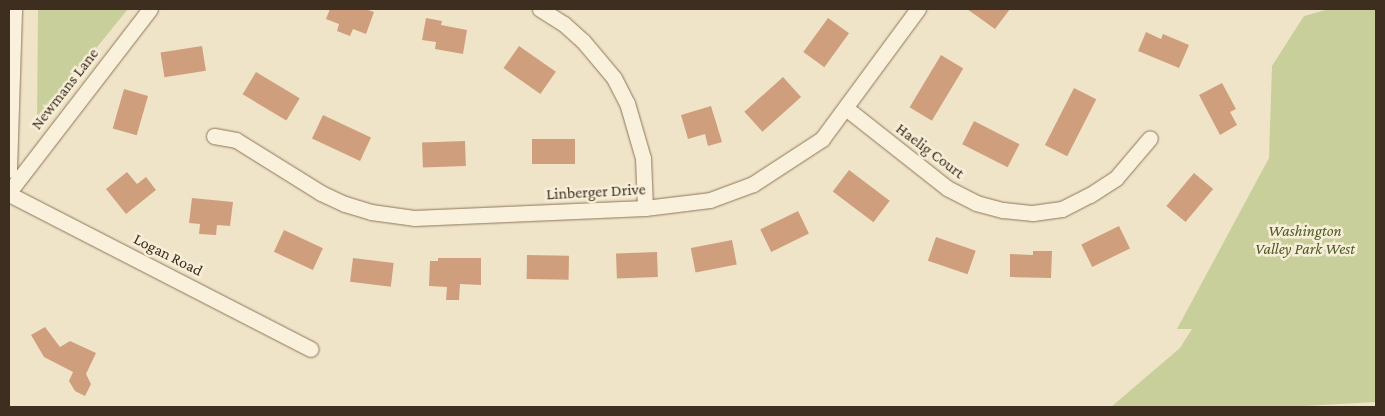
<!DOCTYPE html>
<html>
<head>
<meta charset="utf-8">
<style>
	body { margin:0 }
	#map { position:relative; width:1385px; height:416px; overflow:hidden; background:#f0e4c8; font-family:"Crimson Pro",serif }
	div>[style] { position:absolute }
	.green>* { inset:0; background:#c9cf9b }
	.building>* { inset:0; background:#cf9f7d; transform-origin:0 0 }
	.roads { filter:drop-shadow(0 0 1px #8d765c) drop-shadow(0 0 1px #8d765c) }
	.minor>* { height:15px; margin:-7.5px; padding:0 7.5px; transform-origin:7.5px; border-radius:7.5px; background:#faf1dc }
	span { translate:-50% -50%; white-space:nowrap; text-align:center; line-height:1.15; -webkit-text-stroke:5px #f7eed8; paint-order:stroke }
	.street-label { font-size:16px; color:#3d2e20 }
	.park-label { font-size:16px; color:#4d5a26; font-style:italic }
	.frame { position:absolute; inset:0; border:10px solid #3d2e20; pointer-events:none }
</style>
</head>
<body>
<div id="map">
	<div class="green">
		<div style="clip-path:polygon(38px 9px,128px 9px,37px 121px)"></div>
		<div style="clip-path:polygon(1329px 9px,1376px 9px,1376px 402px,1286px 407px,1111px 407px,1180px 348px,1192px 329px,1177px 329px,1269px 158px,1272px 66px,1304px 16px)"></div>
	</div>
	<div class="building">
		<div style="clip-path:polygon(330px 9px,365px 9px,374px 12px,366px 34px,353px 29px,350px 36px,337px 31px,339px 24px,326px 19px)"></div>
		<div style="clip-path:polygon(967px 9px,1010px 9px,995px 29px)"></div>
		<div style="clip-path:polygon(426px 18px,442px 21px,441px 25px,467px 30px,463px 54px,435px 49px,436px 42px,422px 40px)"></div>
		<div style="left:828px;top:18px;width:26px;height:42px;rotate:36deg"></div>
		<div style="clip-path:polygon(1146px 32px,1161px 39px,1163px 34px,1189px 45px,1179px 68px,1138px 51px)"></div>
		<div style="left:202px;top:46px;width:25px;height:42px;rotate:81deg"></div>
		<div style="left:519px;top:46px;width:45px;height:27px;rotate:35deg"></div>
		<div style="left:941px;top:55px;width:26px;height:61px;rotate:31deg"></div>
		<div style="left:256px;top:72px;width:51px;height:26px;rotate:31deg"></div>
		<div style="left:783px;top:77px;width:27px;height:52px;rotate:48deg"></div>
		<div style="clip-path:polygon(1222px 83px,1236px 109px,1230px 112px,1237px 125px,1220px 135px,1199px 95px)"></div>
		<div style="left:1074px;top:88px;width:25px;height:64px;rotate:27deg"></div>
		<div style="left:124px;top:89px;width:25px;height:41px;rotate:16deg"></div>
		<div style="clip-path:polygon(711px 106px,722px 142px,708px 146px,705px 134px,688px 139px,681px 115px)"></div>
		<div style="left:323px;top:115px;width:53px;height:26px;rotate:25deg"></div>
		<div style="left:974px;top:121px;width:51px;height:26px;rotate:27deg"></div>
		<div style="left:532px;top:139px;width:43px;height:25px"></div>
		<div style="left:465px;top:141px;width:25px;height:43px;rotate:88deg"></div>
		<div style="left:849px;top:170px;width:51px;height:27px;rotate:37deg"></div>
		<div style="clip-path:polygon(127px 172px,137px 184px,146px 177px,156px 190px,126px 214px,106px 189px)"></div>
		<div style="left:1194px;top:173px;width:25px;height:43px;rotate:40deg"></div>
		<div style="clip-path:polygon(192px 198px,233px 202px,230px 226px,217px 225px,216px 235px,199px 234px,200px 224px,189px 223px)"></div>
		<div style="left:798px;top:211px;width:25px;height:42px;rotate:64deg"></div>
		<div style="left:1119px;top:226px;width:25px;height:42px;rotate:64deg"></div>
		<div style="left:284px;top:230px;width:43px;height:24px;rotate:25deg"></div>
		<div style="left:936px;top:237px;width:42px;height:25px;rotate:19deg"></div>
		<div style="left:732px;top:240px;width:25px;height:42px;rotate:79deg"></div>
		<div style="clip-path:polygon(1033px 251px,1052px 251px,1051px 278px,1010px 277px,1010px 254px,1033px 255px)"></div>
		<div style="left:657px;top:252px;width:25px;height:41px;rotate:88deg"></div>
		<div style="left:527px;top:255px;width:42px;height:24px;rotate:1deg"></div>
		<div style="left:353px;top:258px;width:41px;height:24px;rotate:7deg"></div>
		<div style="clip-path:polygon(438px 258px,481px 258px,481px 285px,460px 284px,459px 300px,446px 300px,447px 287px,429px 286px,430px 261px,438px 261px)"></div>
		<div style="clip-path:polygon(45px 327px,60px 347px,70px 341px,96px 353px,86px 374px,91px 384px,85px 396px,75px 391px,69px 381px,73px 372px,44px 357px,31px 335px)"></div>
	</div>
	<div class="roads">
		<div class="minor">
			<div style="left:540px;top:9px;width:28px;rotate:32deg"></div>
			<div style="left:564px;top:24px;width:25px;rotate:42deg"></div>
			<div style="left:583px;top:41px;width:48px;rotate:50deg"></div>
			<div style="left:614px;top:78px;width:28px;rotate:63deg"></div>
			<div style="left:627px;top:103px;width:57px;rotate:73.8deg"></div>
			<div style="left:643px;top:158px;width:50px;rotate:87.7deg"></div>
			<div style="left:847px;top:109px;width:127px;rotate:38.3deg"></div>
			<div style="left:947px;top:188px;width:33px;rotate:27deg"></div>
			<div style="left:976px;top:203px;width:28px;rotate:15deg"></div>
			<div style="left:1003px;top:210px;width:30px;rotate:6deg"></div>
			<div style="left:1033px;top:213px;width:29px;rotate:-8deg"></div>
			<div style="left:1062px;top:209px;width:31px;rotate:-27deg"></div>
			<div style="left:1090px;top:195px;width:31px;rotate:-33deg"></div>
			<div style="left:1116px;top:178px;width:52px;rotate:-49.6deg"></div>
			<div style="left:214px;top:136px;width:22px;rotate:10deg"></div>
			<div style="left:236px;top:140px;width:100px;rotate:31.9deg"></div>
			<div style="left:321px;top:193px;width:26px;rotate:25deg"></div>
			<div style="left:345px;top:204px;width:27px;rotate:17deg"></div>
			<div style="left:371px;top:212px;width:43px;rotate:7.9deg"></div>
			<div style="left:414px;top:218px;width:231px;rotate:-2.5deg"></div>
			<div style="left:645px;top:208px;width:65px;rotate:-7deg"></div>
			<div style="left:710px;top:200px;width:46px;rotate:-20.4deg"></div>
			<div style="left:753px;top:184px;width:82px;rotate:-33.1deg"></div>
			<div style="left:822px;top:139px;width:162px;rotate:-53.6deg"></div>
			<div style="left:9px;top:170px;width:161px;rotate:-88.2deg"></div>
			<div style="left:9px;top:192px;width:231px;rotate:-52.4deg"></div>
			<div style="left:9px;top:194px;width:339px;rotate:27.2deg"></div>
		</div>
	</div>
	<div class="street-label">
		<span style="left:65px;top:89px;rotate:-52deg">Newmans Lane</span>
		<span style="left:930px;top:151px;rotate:37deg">Haelig Court</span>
		<span style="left:596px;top:192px;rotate:-3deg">Linberger Drive</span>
		<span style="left:168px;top:255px;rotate:27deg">Logan Road</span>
	</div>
	<div class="park-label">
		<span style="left:1305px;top:240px">Washington<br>Valley Park West</span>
	</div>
	<div class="frame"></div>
</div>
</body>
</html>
